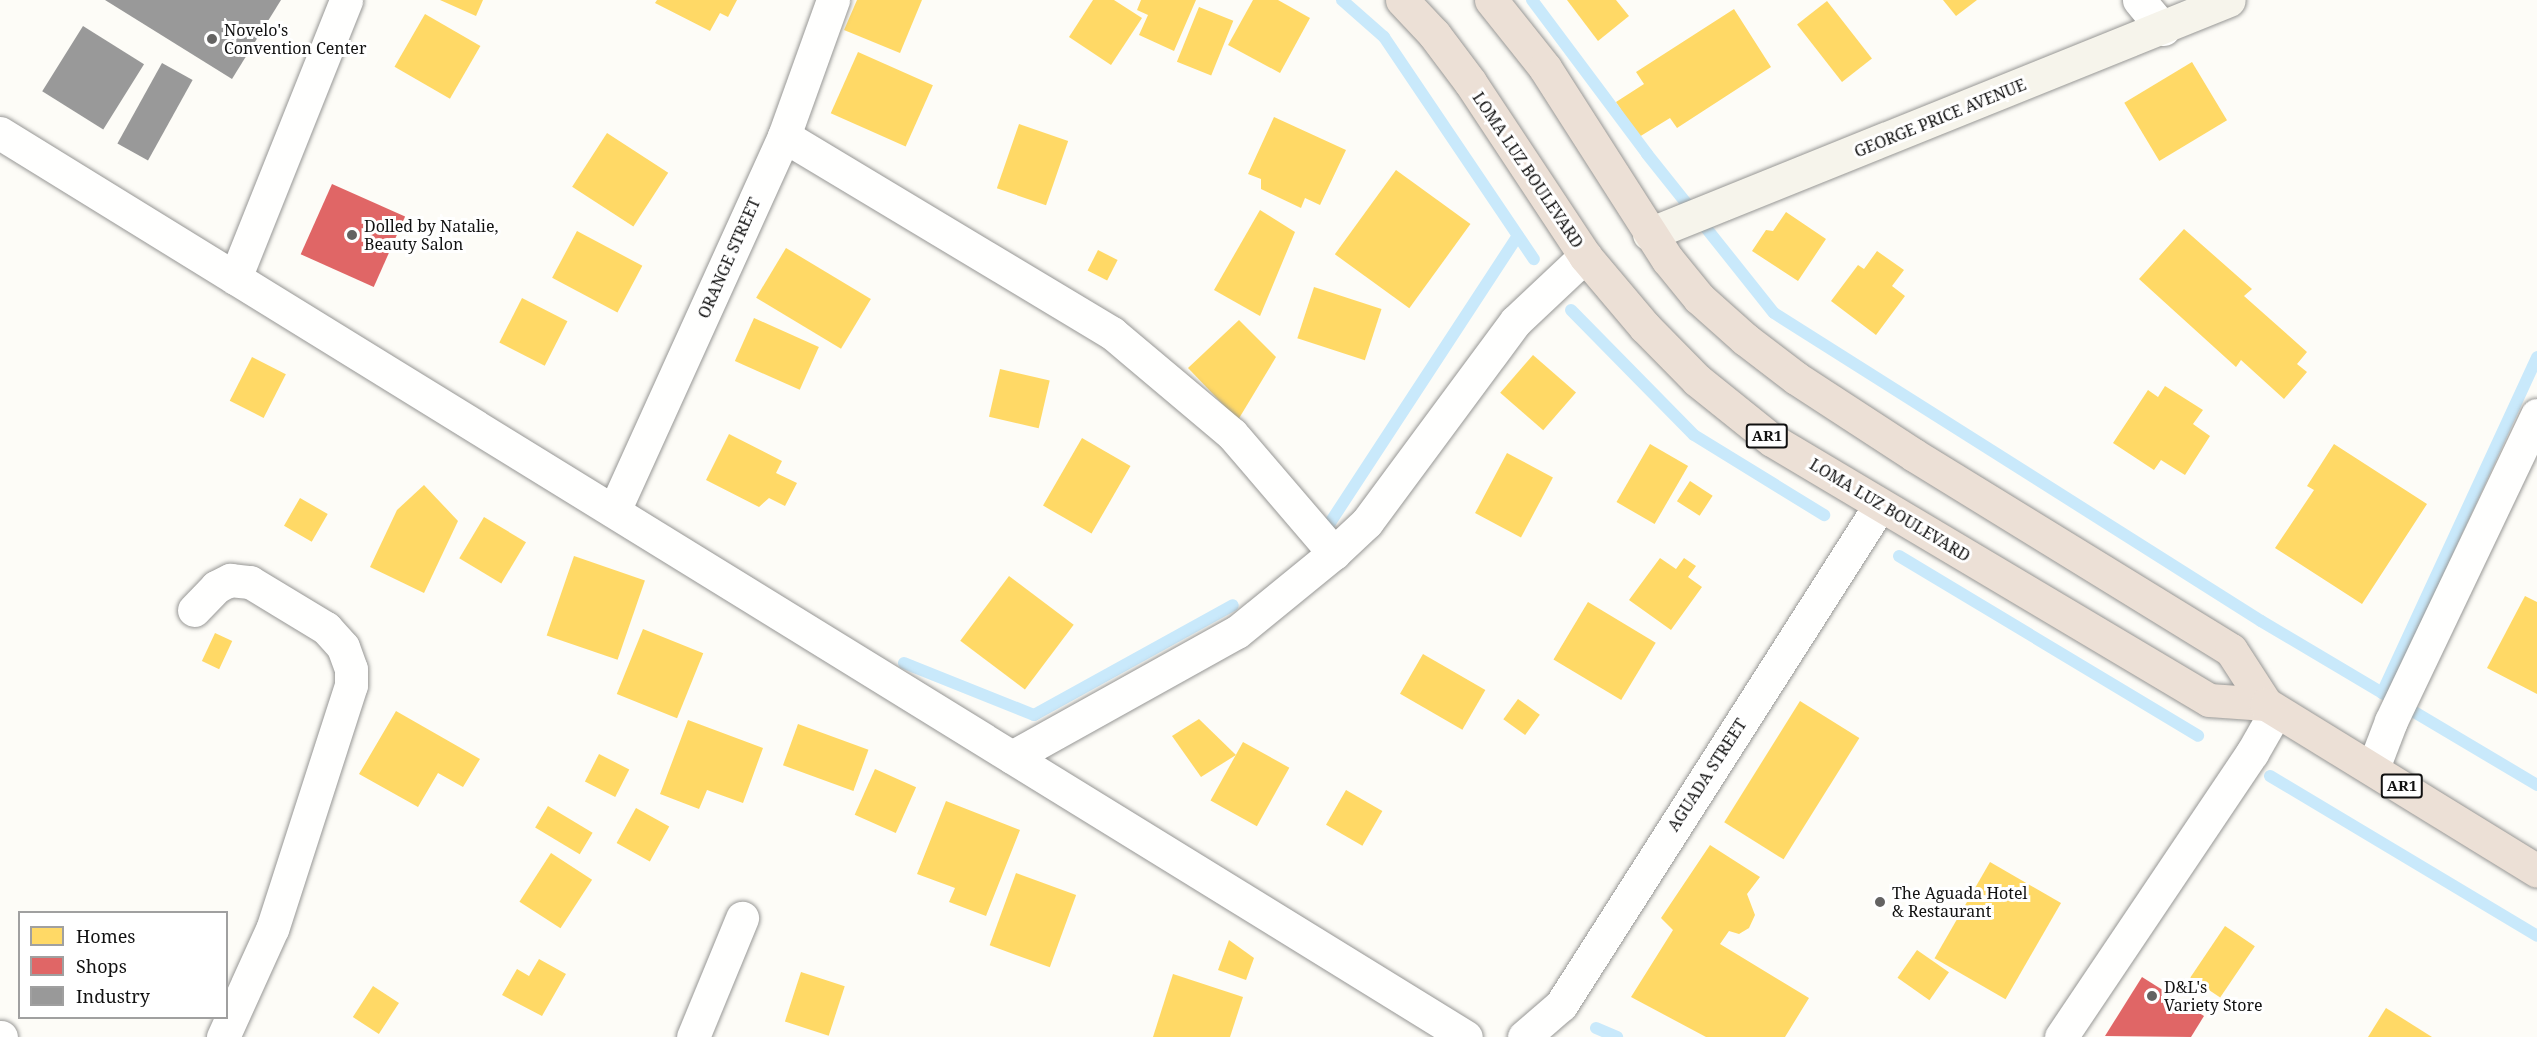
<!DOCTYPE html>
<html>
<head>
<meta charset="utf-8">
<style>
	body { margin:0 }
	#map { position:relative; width:2537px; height:1037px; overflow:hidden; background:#fdfcf7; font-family:"Noto Serif",serif }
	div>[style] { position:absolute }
	.homes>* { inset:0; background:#ffd966; transform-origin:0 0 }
	.shops>* { inset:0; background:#e06666; transform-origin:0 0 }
	.industry>* { inset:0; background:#999; transform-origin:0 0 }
	.stream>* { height:12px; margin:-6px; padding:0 6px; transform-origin:6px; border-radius:6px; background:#c9e9fb }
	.roads { filter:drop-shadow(0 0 2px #979795) drop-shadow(0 0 2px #979795) }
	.street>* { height:33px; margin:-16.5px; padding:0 16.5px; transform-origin:16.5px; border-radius:16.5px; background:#fffffe }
	.secondary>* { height:33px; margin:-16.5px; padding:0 16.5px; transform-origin:16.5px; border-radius:16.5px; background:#f6f4eb }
	.highway>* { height:33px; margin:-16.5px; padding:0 16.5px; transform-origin:16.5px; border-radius:16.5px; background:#ece0d6 }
	.dots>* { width:16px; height:16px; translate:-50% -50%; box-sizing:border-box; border:3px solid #fff; border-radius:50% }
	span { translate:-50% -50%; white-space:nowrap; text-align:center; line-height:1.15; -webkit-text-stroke:6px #fff; paint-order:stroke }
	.shield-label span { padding:2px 4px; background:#fff; border:2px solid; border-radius:4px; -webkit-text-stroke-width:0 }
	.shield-label { font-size:15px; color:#111; font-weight:700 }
	.poi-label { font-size:16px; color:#111 }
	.left { translate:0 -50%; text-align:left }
	.street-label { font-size:16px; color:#111 }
	.legend { position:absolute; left:18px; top:911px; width:210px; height:108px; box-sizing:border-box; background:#fff; border:2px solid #a0a0a0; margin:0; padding:8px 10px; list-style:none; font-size:18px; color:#111 }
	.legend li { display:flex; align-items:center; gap:12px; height:30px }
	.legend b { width:30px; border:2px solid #a0a0a0 }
</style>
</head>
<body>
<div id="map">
	<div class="homes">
		<div style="clip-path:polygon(440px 0,483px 0,476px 16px)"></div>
		<div style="clip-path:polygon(657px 0,737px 0,728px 17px,720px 13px,710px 31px,655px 3px)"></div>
		<div style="clip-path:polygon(857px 0,922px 0,900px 53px,844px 30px)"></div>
		<div style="clip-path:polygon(1093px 0,1114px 0,1142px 18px,1111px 65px,1069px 37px)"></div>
		<div style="clip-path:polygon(1141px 0,1196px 0,1174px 51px,1139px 35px,1148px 15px,1137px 10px)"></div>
		<div style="clip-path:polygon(1253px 0,1278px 0,1310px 18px,1280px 73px,1228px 45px)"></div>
		<div style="clip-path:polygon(1567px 0,1616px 0,1629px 16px,1598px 41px)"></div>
		<div style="clip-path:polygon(1943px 0,1977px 0,1956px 16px)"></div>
		<div style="left:1827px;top:1px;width:73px;height:38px;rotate:52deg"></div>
		<div style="left:1199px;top:7px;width:37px;height:59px;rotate:22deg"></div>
		<div style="clip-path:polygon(1734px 9px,1771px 67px,1677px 128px,1670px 118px,1639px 137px,1616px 102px,1644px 84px,1636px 72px)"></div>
		<div style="left:425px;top:14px;width:64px;height:61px;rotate:30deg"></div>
		<div style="left:858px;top:52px;width:82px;height:67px;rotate:24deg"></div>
		<div style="left:2192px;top:62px;width:68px;height:79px;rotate:59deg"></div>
		<div style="clip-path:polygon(1274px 117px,1346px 150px,1320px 205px,1305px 198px,1301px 208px,1261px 189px,1261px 179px,1248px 174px)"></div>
		<div style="left:1019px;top:124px;width:52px;height:68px;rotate:19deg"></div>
		<div style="left:607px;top:133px;width:73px;height:64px;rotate:33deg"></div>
		<div style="left:1396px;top:170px;width:92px;height:104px;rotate:36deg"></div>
		<div style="clip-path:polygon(1260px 210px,1295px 232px,1260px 316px,1214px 290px)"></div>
		<div style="clip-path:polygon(1786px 212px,1826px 239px,1798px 281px,1752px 251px,1766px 230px,1773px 231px)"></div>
		<div style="clip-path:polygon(2184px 229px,2252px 289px,2244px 296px,2307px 352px,2297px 364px,2307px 372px,2284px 399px,2241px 360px,2236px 367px,2139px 279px)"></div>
		<div style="left:577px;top:231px;width:74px;height:53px;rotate:28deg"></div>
		<div style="left:786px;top:248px;width:99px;height:58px;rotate:31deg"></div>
		<div style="left:1098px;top:250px;width:22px;height:23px;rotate:27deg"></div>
		<div style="clip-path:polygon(1877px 251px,1904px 270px,1892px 286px,1905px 296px,1876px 335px,1831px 301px,1858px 265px,1864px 269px)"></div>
		<div style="left:1314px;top:287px;width:71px;height:54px;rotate:18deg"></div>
		<div style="left:522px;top:298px;width:51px;height:50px;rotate:27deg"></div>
		<div style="left:754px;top:318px;width:71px;height:47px;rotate:24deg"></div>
		<div style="clip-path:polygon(1239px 320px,1276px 357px,1238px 420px,1188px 368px)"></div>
		<div style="left:1533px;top:355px;width:57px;height:50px;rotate:41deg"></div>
		<div style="left:252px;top:357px;width:38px;height:49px;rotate:27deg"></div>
		<div style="left:1000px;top:369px;width:51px;height:49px;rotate:13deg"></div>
		<div style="clip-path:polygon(2165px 386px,2203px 410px,2193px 424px,2210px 436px,2185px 475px,2161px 460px,2154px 470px,2113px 443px,2148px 390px,2158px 397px)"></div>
		<div style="clip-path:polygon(729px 434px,782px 461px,776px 473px,797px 483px,785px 506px,769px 498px,759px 507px,706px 480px)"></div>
		<div style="left:1082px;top:438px;width:56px;height:78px;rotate:30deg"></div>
		<div style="left:1650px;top:444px;width:44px;height:67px;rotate:30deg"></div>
		<div style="clip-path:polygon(2334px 444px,2427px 504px,2362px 604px,2275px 548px,2314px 490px,2307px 486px)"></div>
		<div style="left:1507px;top:453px;width:52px;height:68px;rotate:28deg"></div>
		<div style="left:1690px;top:481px;width:27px;height:24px;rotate:33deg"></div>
		<div style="clip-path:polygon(424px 485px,458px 521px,424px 593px,370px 567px,397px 510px)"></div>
		<div style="left:300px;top:498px;width:32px;height:32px;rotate:30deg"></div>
		<div style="left:484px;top:517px;width:49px;height:48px;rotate:31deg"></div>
		<div style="left:574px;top:556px;width:75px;height:84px;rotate:19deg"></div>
		<div style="clip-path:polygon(1660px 558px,1676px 569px,1684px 558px,1696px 566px,1688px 577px,1702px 587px,1671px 630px,1629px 600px)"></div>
		<div style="left:1009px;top:576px;width:81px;height:81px;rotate:37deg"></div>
		<div style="clip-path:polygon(2525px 596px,2537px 602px,2537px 694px,2487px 668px)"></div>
		<div style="left:1588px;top:602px;width:79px;height:67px;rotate:31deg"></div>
		<div style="left:643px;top:629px;width:65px;height:70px;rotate:22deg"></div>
		<div style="left:215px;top:633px;width:19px;height:31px;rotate:25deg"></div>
		<div style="left:1423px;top:654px;width:72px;height:46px;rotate:30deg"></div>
		<div style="left:1518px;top:699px;width:27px;height:25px;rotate:36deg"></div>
		<div style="left:1800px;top:701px;width:70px;height:143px;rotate:32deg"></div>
		<div style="clip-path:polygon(396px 711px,480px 759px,463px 787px,438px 773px,418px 807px,359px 774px)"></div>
		<div style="clip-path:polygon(1199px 719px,1236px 755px,1201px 777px,1172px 736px)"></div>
		<div style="clip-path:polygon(688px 720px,763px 748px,743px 803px,707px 790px,699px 809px,660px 794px)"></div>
		<div style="left:798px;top:724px;width:75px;height:44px;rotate:20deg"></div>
		<div style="left:1243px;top:742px;width:53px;height:67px;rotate:29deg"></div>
		<div style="left:599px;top:754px;width:34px;height:31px;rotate:27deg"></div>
		<div style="left:875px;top:769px;width:45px;height:50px;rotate:24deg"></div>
		<div style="left:1346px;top:790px;width:42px;height:40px;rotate:30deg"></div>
		<div style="clip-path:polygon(946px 801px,1020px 830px,986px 916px,949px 902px,955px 888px,917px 874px)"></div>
		<div style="left:548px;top:806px;width:52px;height:25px;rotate:31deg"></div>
		<div style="left:636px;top:808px;width:38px;height:40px;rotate:29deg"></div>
		<div style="clip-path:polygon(1710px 845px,1760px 877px,1747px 894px,1755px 915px,1749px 928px,1739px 934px,1729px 931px,1720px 944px,1809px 998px,1785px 1037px,1706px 1037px,1631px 997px,1673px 930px,1661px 918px)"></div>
		<div style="left:551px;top:853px;width:49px;height:58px;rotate:33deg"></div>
		<div style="left:1990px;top:862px;width:82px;height:111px;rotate:30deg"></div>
		<div style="left:1016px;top:873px;width:64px;height:77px;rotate:20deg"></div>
		<div style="left:2225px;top:926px;width:36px;height:62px;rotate:34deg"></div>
		<div style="clip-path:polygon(1229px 940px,1254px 958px,1246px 980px,1218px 970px)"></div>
		<div style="left:1917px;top:950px;width:39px;height:34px;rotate:35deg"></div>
		<div style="clip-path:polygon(539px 959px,566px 974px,542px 1016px,502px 995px,517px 969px,529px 976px)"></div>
		<div style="left:801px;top:972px;width:46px;height:52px;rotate:18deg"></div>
		<div style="clip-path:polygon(1173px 974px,1243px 997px,1230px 1037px,1153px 1037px)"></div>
		<div style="left:373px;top:986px;width:31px;height:37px;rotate:33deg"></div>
		<div style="clip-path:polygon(2386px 1008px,2432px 1037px,2368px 1037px)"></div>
	</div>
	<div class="shops">
		<div style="left:332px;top:184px;width:80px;height:77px;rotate:24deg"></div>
		<div style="clip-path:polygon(2142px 977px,2204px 1016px,2191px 1037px,2105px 1036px)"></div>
	</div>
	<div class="industry">
		<div style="clip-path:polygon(105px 0,281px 0,232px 79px)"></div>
		<div style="left:83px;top:26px;width:72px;height:77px;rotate:32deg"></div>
		<div style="left:162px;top:63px;width:35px;height:92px;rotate:29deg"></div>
	</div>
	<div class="stream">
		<div style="left:1342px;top:0;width:56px;rotate:41.4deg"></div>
		<div style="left:1384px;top:37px;width:268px;rotate:56deg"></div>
		<div style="left:1532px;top:0;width:192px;rotate:53.2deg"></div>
		<div style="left:1647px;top:154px;width:203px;rotate:51.4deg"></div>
		<div style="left:1774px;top:313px;width:576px;rotate:32.31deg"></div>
		<div style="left:2261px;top:621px;width:321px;rotate:30.7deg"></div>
		<div style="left:1571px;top:310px;width:175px;rotate:45.5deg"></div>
		<div style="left:1694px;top:435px;width:153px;rotate:31.6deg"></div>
		<div style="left:1324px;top:532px;width:354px;rotate:-56.8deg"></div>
		<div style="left:1899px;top:556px;width:349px;rotate:31deg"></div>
		<div style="left:904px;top:663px;width:140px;rotate:21.8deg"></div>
		<div style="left:1034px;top:715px;width:227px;rotate:-28.9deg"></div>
		<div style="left:2382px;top:693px;width:370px;rotate:-65.2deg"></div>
		<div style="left:2270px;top:776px;width:311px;rotate:30.9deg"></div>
		<div style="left:1596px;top:1028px;width:23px;rotate:23deg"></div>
	</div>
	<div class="roads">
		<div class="street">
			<div style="left:2139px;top:0;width:38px;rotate:50deg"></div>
			<div style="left:0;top:133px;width:1722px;rotate:31.66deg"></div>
			<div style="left:784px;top:136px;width:383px;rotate:31deg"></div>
			<div style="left:1112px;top:333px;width:157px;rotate:40.1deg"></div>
			<div style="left:1232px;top:434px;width:157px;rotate:49.4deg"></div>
			<div style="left:235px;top:278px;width:299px;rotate:-68.2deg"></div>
			<div style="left:614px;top:511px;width:412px;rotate:-65.6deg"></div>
			<div style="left:784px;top:136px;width:145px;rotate:-70.2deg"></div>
			<div style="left:194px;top:610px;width:32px;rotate:-46deg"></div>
			<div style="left:216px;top:587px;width:16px;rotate:-27deg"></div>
			<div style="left:230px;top:580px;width:20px;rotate:6deg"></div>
			<div style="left:250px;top:582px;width:89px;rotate:31.2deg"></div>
			<div style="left:326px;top:628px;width:25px;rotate:48deg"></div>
			<div style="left:343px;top:647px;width:23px;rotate:70deg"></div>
			<div style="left:351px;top:669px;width:16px;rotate:90deg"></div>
			<div style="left:351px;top:685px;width:256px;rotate:107.9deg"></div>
			<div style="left:272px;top:929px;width:119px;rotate:114.4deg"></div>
			<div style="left:1012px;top:757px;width:257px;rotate:-29.1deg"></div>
			<div style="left:1237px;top:632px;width:125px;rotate:-39.2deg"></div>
			<div style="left:1334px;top:553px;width:45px;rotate:-43.2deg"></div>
			<div style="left:1367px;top:522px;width:250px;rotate:-53.5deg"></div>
			<div style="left:1516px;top:321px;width:95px;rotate:-43.3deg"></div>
			<div style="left:2373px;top:768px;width:50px;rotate:-69deg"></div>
			<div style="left:2391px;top:721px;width:339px;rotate:-64.5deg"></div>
			<div style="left:0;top:1037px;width:1px"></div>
			<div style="left:693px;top:1037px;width:129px;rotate:-67.6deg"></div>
			<div style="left:1524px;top:1037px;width:49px;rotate:-40.9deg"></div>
			<div style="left:1561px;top:1005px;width:593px;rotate:-57.46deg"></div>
			<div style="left:2061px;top:1037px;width:342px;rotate:-56.1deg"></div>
			<div style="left:2252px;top:753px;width:48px;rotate:-60.3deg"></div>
		</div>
		<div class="secondary">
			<div style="left:1649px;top:234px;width:625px;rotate:-21.97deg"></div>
		</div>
		<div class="highway">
			<div style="left:1402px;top:0;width:47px;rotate:46.7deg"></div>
			<div style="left:1434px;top:34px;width:60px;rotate:53.1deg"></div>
			<div style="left:1470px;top:82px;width:209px;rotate:56.5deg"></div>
			<div style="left:1585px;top:256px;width:93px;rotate:49.8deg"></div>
			<div style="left:1645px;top:327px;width:74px;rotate:45.5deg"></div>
			<div style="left:1697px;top:380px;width:96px;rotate:38.7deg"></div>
			<div style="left:1772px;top:440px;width:508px;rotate:30.75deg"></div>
			<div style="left:2209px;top:700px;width:57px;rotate:4deg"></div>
			<div style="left:1491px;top:0;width:87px;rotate:51.5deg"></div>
			<div style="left:1545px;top:68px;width:228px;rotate:57.4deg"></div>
			<div style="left:1668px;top:260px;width:49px;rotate:50.8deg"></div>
			<div style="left:1699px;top:298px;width:62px;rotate:41.7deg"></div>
			<div style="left:1745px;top:339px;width:64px;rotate:37.4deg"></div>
			<div style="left:1796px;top:378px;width:141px;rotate:33.1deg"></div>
			<div style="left:1914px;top:455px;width:372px;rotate:31.6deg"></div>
			<div style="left:2231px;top:650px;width:64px;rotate:57.1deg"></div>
			<div style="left:2266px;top:704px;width:318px;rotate:31.6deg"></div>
		</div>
	</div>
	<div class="dots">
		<div style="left:212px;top:39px;background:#646362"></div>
		<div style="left:352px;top:235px;background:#646362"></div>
		<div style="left:1880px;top:902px;background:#646362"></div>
		<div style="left:2152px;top:996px;background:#646362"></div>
	</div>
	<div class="shield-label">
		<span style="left:1767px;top:436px">AR1</span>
		<span style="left:2402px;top:786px">AR1</span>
	</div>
	<div class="poi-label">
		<span class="left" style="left:224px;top:39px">Novelo's<br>Convention Center</span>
		<span class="left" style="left:364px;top:235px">Dolled by Natalie,<br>Beauty Salon</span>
		<span class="left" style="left:1892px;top:902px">The Aguada Hotel<br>&amp; Restaurant</span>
		<span class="left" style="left:2164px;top:996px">D&amp;L's<br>Variety Store</span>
	</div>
	<div class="street-label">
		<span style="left:1940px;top:118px;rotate:-22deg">GEORGE PRICE AVENUE</span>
		<span style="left:1528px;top:170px;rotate:56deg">LOMA LUZ BOULEVARD</span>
		<span style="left:729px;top:258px;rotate:-66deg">ORANGE STREET</span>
		<span style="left:1890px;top:510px;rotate:31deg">LOMA LUZ BOULEVARD</span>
		<span style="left:1707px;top:775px;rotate:-57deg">AGUADA STREET</span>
	</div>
	<ul class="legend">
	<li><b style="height:16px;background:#ffd966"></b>Homes</li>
	<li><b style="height:16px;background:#e06666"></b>Shops</li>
	<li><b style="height:16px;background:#999"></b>Industry</li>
	</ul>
</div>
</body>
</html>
